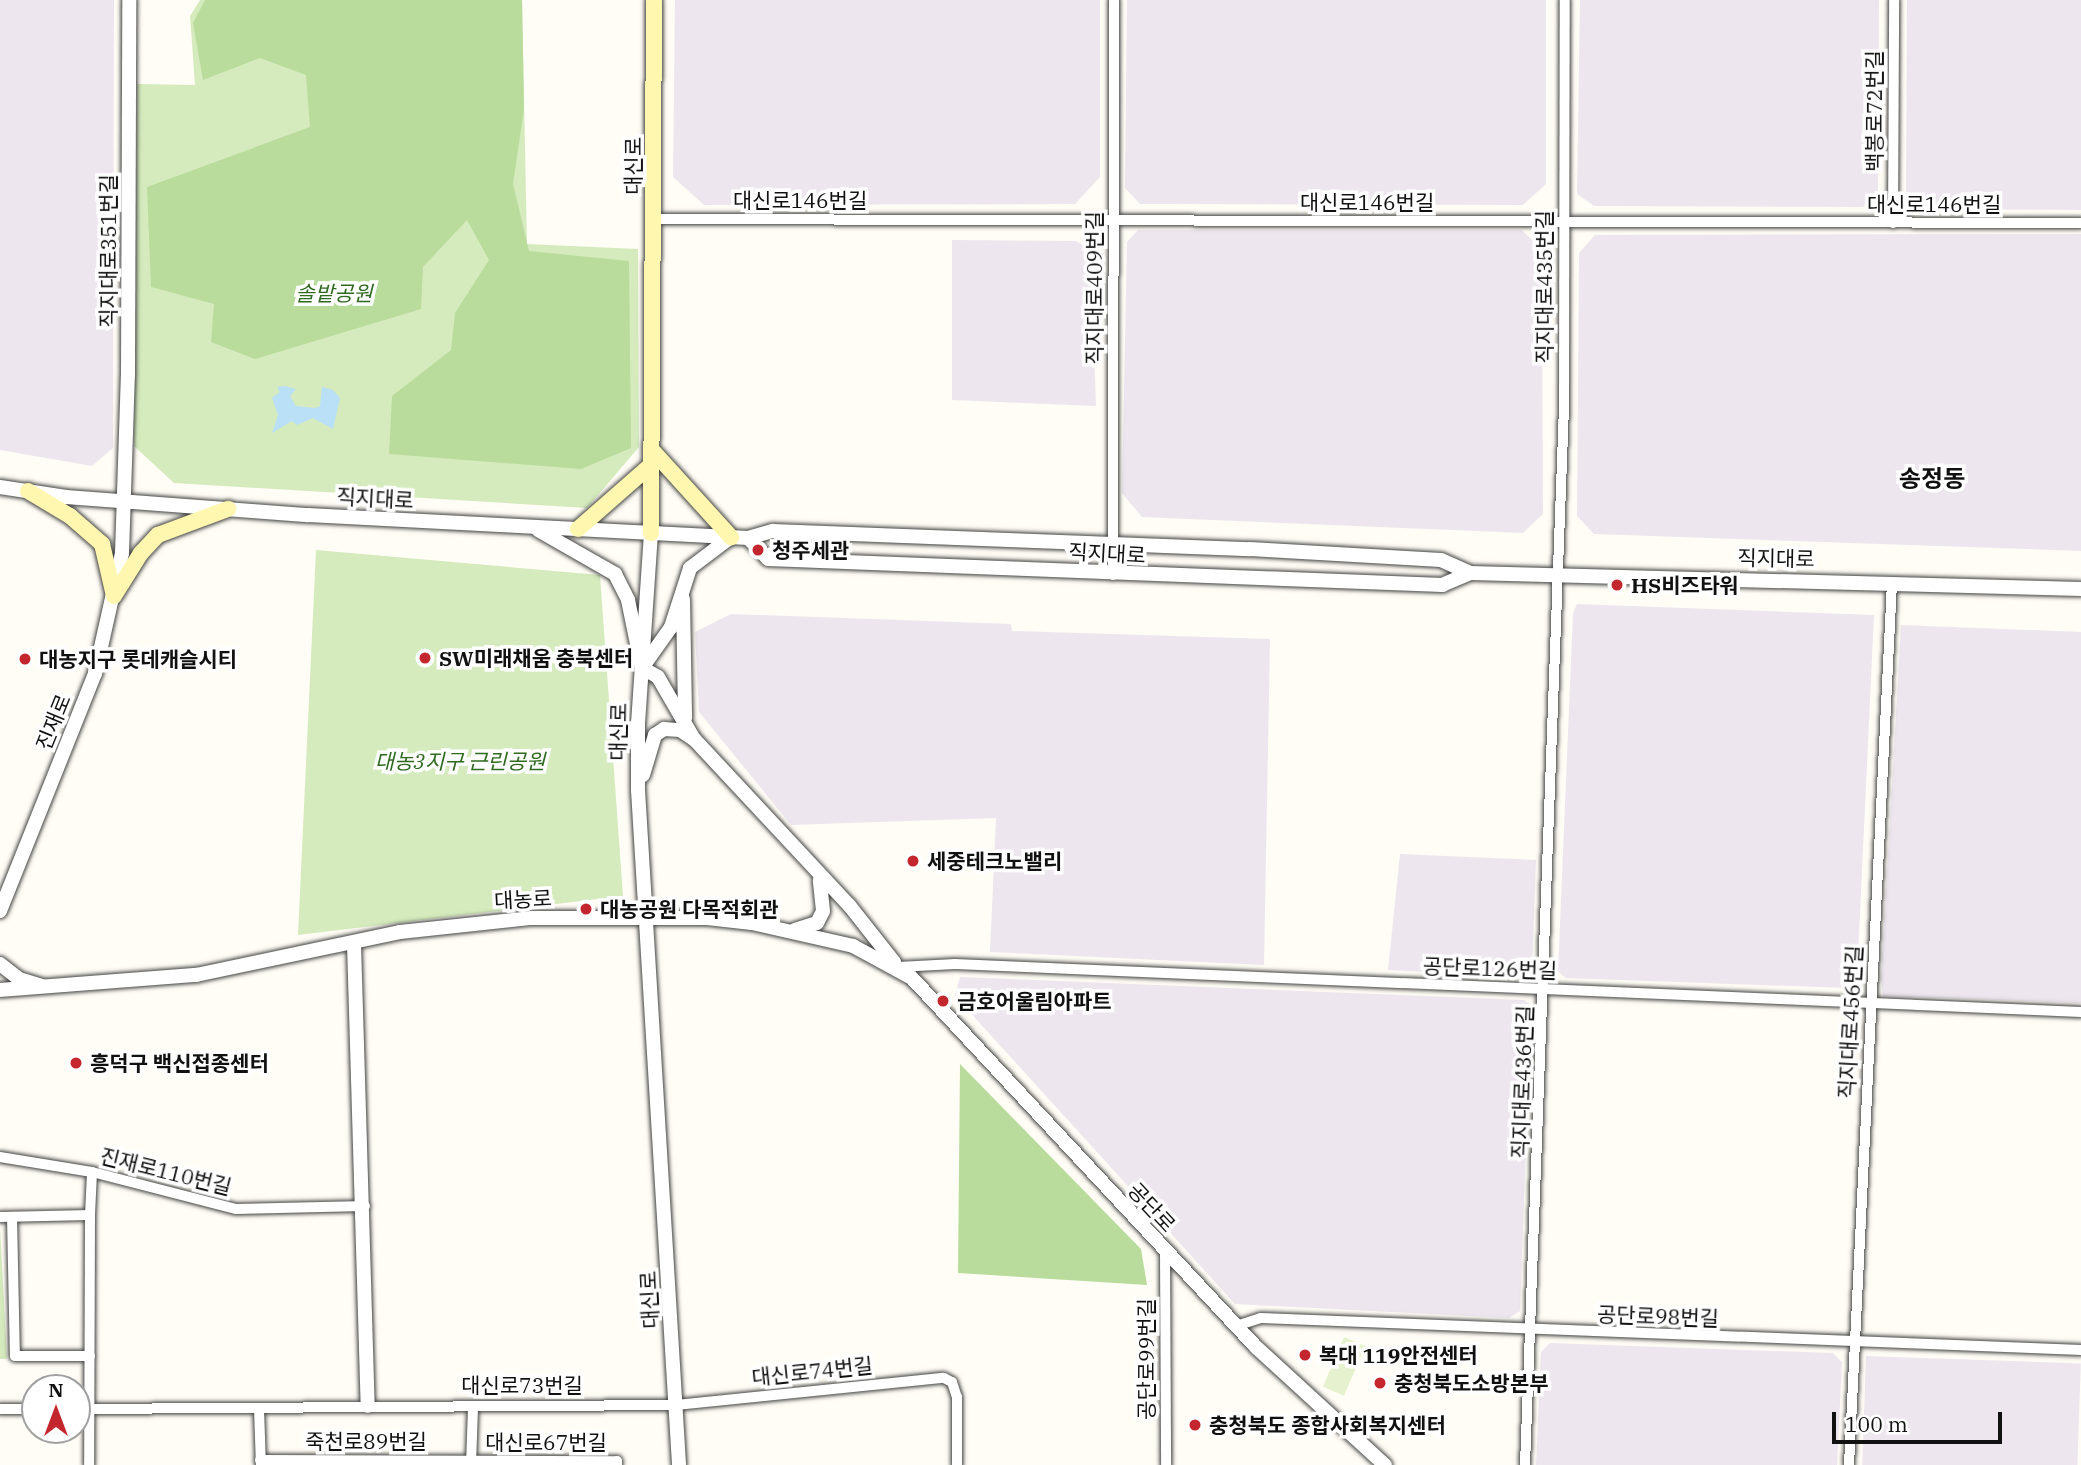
<!DOCTYPE html>
<html>
<head>
<meta charset="utf-8">
<style>
	body { margin:0 }
	#map { position:relative; width:2081px; height:1465px; overflow:hidden; background:#fffdf5; font-family:"IBM Plex Serif","Noto Sans KR",serif }
	div>[style] { position:absolute }
	.industrial>* { inset:0; background:#eee6ef; transform-origin:0 0 }
	.green>* { inset:0; background:#d5ebbd }
	.forest>* { inset:0; background:#b9dc9c }
	.pitch>* { inset:0; background:#e6f2cf; transform-origin:0 0 }
	.water>* { inset:0; background:#b9e0f7 }
	.roads { filter:drop-shadow(0 0 2px #444) drop-shadow(0 0 2px #444) }
	.minor>* { height:10px; margin:-5px; padding:0 5px; transform-origin:5px; border-radius:5px; background:#fff }
	.tertiary>* { height:14px; margin:-7px; padding:0 7px; transform-origin:7px; border-radius:7px; background:#fff }
	.secondary>* { height:16px; margin:-8px; padding:0 8px; transform-origin:8px; border-radius:8px; background:#fff6b0 }
	.dots>* { width:19px; height:19px; translate:-50% -50%; box-sizing:border-box; border:4px solid #fff; border-radius:50% }
	span { translate:-50% -50%; white-space:nowrap; text-align:center; line-height:1.15; -webkit-text-stroke:7px #fff; paint-order:stroke }
	.street-label { font-size:21px; color:#111 }
	.park-label { font-size:21px; color:#2f6b1f; font-style:italic }
	.poi-label { font-size:21px; color:#111; font-weight:700 }
	.left { translate:0 -50%; text-align:left }
	.quarter-label { font-size:24px; color:#111; font-weight:700 }
	.north { position:absolute; left:21px; top:1374px; width:70px; height:70px; box-sizing:border-box; background:#fff; border:2px solid #a0a0a0; border-radius:50%; rotate:0deg; font-size:19px; font-weight:700; line-height:28px; text-align:center; color:#111 }
	.north::after { content:''; display:block; margin:auto; width:24px; height:32px; background:#c4262e; clip-path:polygon(50% 0,100% 100%,50% 72%,0 100%) }
	.scale { position:absolute; left:1832px; top:1412px; width:170px; height:32px; box-sizing:border-box; border:4px solid #111; border-top:0; padding-left:9px; font-size:21px; line-height:24px; white-space:nowrap; color:#111; -webkit-text-stroke:5px #fff; paint-order:stroke }
</style>
</head>
<body>
<div id="map">
	<div class="industrial">
		<div style="clip-path:polygon(0 0,114px 0,113px 448px,92px 466px,0 450px)"></div>
		<div style="clip-path:polygon(675px 0,1100px 0,1100px 177px,1075px 204px,704px 205px,673px 177px)"></div>
		<div style="clip-path:polygon(1127px 0,1546px 0,1546px 184px,1523px 205px,1140px 204px,1125px 188px)"></div>
		<div style="clip-path:polygon(1580px 0,1879px 0,1878px 192px,1863px 207px,1594px 206px,1577px 194px)"></div>
		<div style="clip-path:polygon(1907px 0,2081px 0,2081px 210px,1914px 209px,1906px 191px)"></div>
		<div style="clip-path:polygon(1138px 230px,1522px 230px,1542px 250px,1543px 514px,1523px 533px,1142px 517px,1122px 493px,1127px 242px)"></div>
		<div style="clip-path:polygon(2081px 234px,2081px 551px,1594px 534px,1577px 516px,1579px 253px,1595px 235px)"></div>
		<div style="clip-path:polygon(952px 240px,1076px 241px,1091px 249px,1096px 406px,952px 400px)"></div>
		<div style="clip-path:polygon(1577px 604px,1874px 615px,1857px 978px,1846px 988px,1566px 978px,1558px 972px,1573px 613px)"></div>
		<div style="clip-path:polygon(731px 614px,1011px 624px,1012px 631px,1270px 639px,1264px 965px,990px 952px,996px 818px,791px 825px,699px 712px,695px 632px)"></div>
		<div style="clip-path:polygon(1901px 625px,2081px 632px,2081px 1003px,1883px 996px,1881px 979px)"></div>
		<div style="clip-path:polygon(1400px 854px,1536px 860px,1532px 971px,1522px 977px,1388px 970px)"></div>
		<div style="clip-path:polygon(960px 977px,1524px 1000px,1531px 1005px,1520px 1311px,1509px 1318px,1235px 1304px,955px 996px)"></div>
		<div style="clip-path:polygon(1550px 1343px,1833px 1353px,1842px 1362px,1837px 1465px,1536px 1465px,1541px 1352px)"></div>
		<div style="left:1866px;top:1356px;width:215px;height:109px;rotate:2deg"></div>
	</div>
	<div class="green">
		<div style="clip-path:polygon(200px 0,522px 0,527px 244px,638px 249px,639px 447px,587px 508px,174px 483px,134px 446px,137px 84px,195px 85px,190px 16px)"></div>
		<div style="clip-path:polygon(316px 550px,600px 575px,623px 896px,298px 935px)"></div>
		<div style="clip-path:polygon(0 1228px,7px 1359px,0 1359px)"></div>
	</div>
	<div class="forest">
		<div style="clip-path:polygon(205px 0,522px 0,524px 109px,513px 184px,529px 251px,629px 261px,631px 448px,581px 469px,389px 454px,392px 396px,451px 350px,455px 313px,489px 260px,467px 220px,423px 267px,421px 309px,255px 359px,211px 342px,214px 304px,151px 287px,147px 187px,310px 127px,306px 75px,260px 58px,203px 80px,193px 23px)"></div>
		<div style="clip-path:polygon(960px 1064px,1141px 1249px,1147px 1285px,958px 1273px)"></div>
	</div>
	<div class="pitch">
		<div style="left:1344px;top:1337px;width:23px;height:54px;rotate:23deg"></div>
	</div>
	<div class="water">
		<div style="clip-path:polygon(285px 386px,296px 389px,290px 396px,296px 406px,315px 408px,320px 406px,322px 387px,333px 390px,340px 398px,333px 429px,313px 418px,297px 425px,292px 421px,272px 433px,278px 415px,272px 398px,280px 392px,277px 387px)"></div>
	</div>
	<div class="roads">
		<div class="minor">
			<div style="left:654px;top:219px;width:1427px;rotate:0.16deg"></div>
			<div style="left:1893px;top:223px;width:223px;rotate:-89.7deg"></div>
			<div style="left:1113px;top:575px;width:575px;rotate:-89.9deg"></div>
			<div style="left:898px;top:967px;width:57px;rotate:-3deg"></div>
			<div style="left:955px;top:964px;width:1127px;rotate:2.44deg"></div>
			<div style="left:0;top:1157px;width:93px;rotate:9.3deg"></div>
			<div style="left:92px;top:1172px;width:149px;rotate:14.4deg"></div>
			<div style="left:236px;top:1209px;width:129px;rotate:-1.3deg"></div>
			<div style="left:90px;top:1215px;width:43px;rotate:-87.3deg"></div>
			<div style="left:0;top:1217px;width:90px;rotate:-1.3deg"></div>
			<div style="left:90px;top:1215px;width:250px;rotate:90.2deg"></div>
			<div style="left:12px;top:1217px;width:139px;rotate:88.8deg"></div>
			<div style="left:15px;top:1356px;width:75px"></div>
			<div style="left:1165px;top:1252px;width:213px;rotate:89.7deg"></div>
			<div style="left:1236px;top:1326px;width:26px;rotate:-18deg"></div>
			<div style="left:1261px;top:1318px;width:821px;rotate:2.23deg"></div>
			<div style="left:0;top:1409px;width:35px"></div>
			<div style="left:77px;top:1409px;width:599px;rotate:-0.38deg"></div>
			<div style="left:676px;top:1405px;width:269px;rotate:-5.8deg"></div>
			<div style="left:944px;top:1378px;width:9px;rotate:27deg"></div>
			<div style="left:952px;top:1382px;width:16px;rotate:72deg"></div>
			<div style="left:957px;top:1397px;width:68px;rotate:90deg"></div>
			<div style="left:259px;top:1409px;width:56px;rotate:88deg"></div>
			<div style="left:260px;top:1460px;width:357px;rotate:0.2deg"></div>
			<div style="left:617px;top:1461px;width:4px;rotate:90deg"></div>
			<div style="left:471px;top:1465px;width:58px;rotate:-88deg"></div>
			<div style="left:1525px;top:1465px;width:1060px;rotate:-87.89deg"></div>
			<div style="left:1564px;top:406px;width:406px;rotate:-89.9deg"></div>
			<div style="left:1849px;top:1465px;width:884px;rotate:-87.21deg"></div>
		</div>
		<div class="tertiary">
			<div style="left:0;top:487px;width:67px;rotate:8.6deg"></div>
			<div style="left:66px;top:497px;width:243px;rotate:4.3deg"></div>
			<div style="left:308px;top:515px;width:441px;rotate:3deg"></div>
			<div style="left:748px;top:538px;width:26px;rotate:-16deg"></div>
			<div style="left:773px;top:531px;width:477px;rotate:2.2deg"></div>
			<div style="left:1250px;top:549px;width:191px;rotate:3.3deg"></div>
			<div style="left:1441px;top:560px;width:32px;rotate:24deg"></div>
			<div style="left:1470px;top:573px;width:611px;rotate:1.5deg"></div>
			<div style="left:538px;top:530px;width:89px;rotate:29.7deg"></div>
			<div style="left:615px;top:574px;width:29px;rotate:63deg"></div>
			<div style="left:628px;top:600px;width:69px;rotate:78.4deg"></div>
			<div style="left:642px;top:668px;width:18px;rotate:29deg"></div>
			<div style="left:658px;top:677px;width:72px;rotate:59.9deg"></div>
			<div style="left:651px;top:533px;width:189px;rotate:93.9deg"></div>
			<div style="left:638px;top:722px;width:68px;rotate:90deg"></div>
			<div style="left:638px;top:790px;width:676px;rotate:86.52deg"></div>
			<div style="left:748px;top:538px;width:29px;rotate:46deg"></div>
			<div style="left:768px;top:559px;width:675px;rotate:2.21deg"></div>
			<div style="left:1442px;top:585px;width:30px;rotate:-23deg"></div>
			<div style="left:683px;top:599px;width:119px;rotate:89deg"></div>
			<div style="left:642px;top:668px;width:50px;rotate:-54.7deg"></div>
			<div style="left:671px;top:627px;width:62px;rotate:-72.1deg"></div>
			<div style="left:690px;top:568px;width:51px;rotate:-37.1deg"></div>
			<div style="left:643px;top:775px;width:42px;rotate:-73.3deg"></div>
			<div style="left:655px;top:735px;width:11px;rotate:-34deg"></div>
			<div style="left:664px;top:729px;width:16px;rotate:4deg"></div>
			<div style="left:680px;top:730px;width:18px;rotate:34deg"></div>
			<div style="left:695px;top:740px;width:226px;rotate:47deg"></div>
			<div style="left:849px;top:905px;width:73px;rotate:51.7deg"></div>
			<div style="left:0;top:911px;width:255px;rotate:-68.2deg"></div>
			<div style="left:95px;top:674px;width:124px;rotate:-77.4deg"></div>
			<div style="left:122px;top:553px;width:177px;rotate:-88.1deg"></div>
			<div style="left:128px;top:376px;width:376px;rotate:-89.8deg"></div>
			<div style="left:795px;top:930px;width:23px;rotate:-18deg"></div>
			<div style="left:817px;top:923px;width:13px;rotate:-63deg"></div>
			<div style="left:823px;top:911px;width:31px;rotate:-96deg"></div>
			<div style="left:354px;top:944px;width:462px;rotate:88.3deg"></div>
			<div style="left:0;top:964px;width:24px;rotate:38deg"></div>
			<div style="left:19px;top:979px;width:24px;rotate:17deg"></div>
			<div style="left:0;top:990px;width:197px;rotate:-4.4deg"></div>
			<div style="left:196px;top:975px;width:208px;rotate:-11.9deg"></div>
			<div style="left:400px;top:932px;width:133px;rotate:-6.1deg"></div>
			<div style="left:532px;top:918px;width:175px"></div>
			<div style="left:707px;top:918px;width:45px;rotate:6.3deg"></div>
			<div style="left:752px;top:923px;width:104px;rotate:12.8deg"></div>
			<div style="left:853px;top:946px;width:67px;rotate:28.5deg"></div>
			<div style="left:912px;top:978px;width:504px;rotate:47.01deg"></div>
			<div style="left:1256px;top:1347px;width:175px;rotate:42.5deg"></div>
		</div>
		<div class="secondary">
			<div style="left:652px;top:450px;width:118px;rotate:47.8deg"></div>
			<div style="left:28px;top:491px;width:49px;rotate:30.8deg"></div>
			<div style="left:70px;top:516px;width:43px;rotate:41.2deg"></div>
			<div style="left:102px;top:544px;width:53px;rotate:77deg"></div>
			<div style="left:578px;top:529px;width:98px;rotate:-41.3deg"></div>
			<div style="left:651px;top:533px;width:533px;rotate:-89.68deg"></div>
			<div style="left:114px;top:596px;width:51px;rotate:-57.9deg"></div>
			<div style="left:141px;top:553px;width:25px;rotate:-47deg"></div>
			<div style="left:158px;top:535px;width:75px;rotate:-20.4deg"></div>
		</div>
	</div>
	<div class="dots">
		<div style="left:758px;top:550px;background:#c4262e"></div>
		<div style="left:1617px;top:585px;background:#c4262e"></div>
		<div style="left:425px;top:658px;background:#c4262e"></div>
		<div style="left:25px;top:659px;background:#c4262e"></div>
		<div style="left:913px;top:861px;background:#c4262e"></div>
		<div style="left:586px;top:909px;background:#c4262e"></div>
		<div style="left:943px;top:1001px;background:#c4262e"></div>
		<div style="left:76px;top:1063px;background:#c4262e"></div>
		<div style="left:1305px;top:1355px;background:#c4262e"></div>
		<div style="left:1380px;top:1383px;background:#c4262e"></div>
		<div style="left:1195px;top:1425px;background:#c4262e"></div>
	</div>
	<div class="street-label">
		<span style="left:1874px;top:111px;rotate:-90deg">백봉로72번길</span>
		<span style="left:633px;top:166px;rotate:-90deg">대신로</span>
		<span style="left:800px;top:200px">대신로146번길</span>
		<span style="left:1367px;top:202px">대신로146번길</span>
		<span style="left:1934px;top:204px">대신로146번길</span>
		<span style="left:108px;top:251px;rotate:-90deg">직지대로351번길</span>
		<span style="left:1544px;top:287px;rotate:-90deg">직지대로435번길</span>
		<span style="left:1094px;top:288px;rotate:-90deg">직지대로409번길</span>
		<span style="left:375px;top:498px;rotate:3deg">직지대로</span>
		<span style="left:1107px;top:553px;rotate:3deg">직지대로</span>
		<span style="left:1776px;top:558px;rotate:1deg">직지대로</span>
		<span style="left:53px;top:722px;rotate:-68deg">진재로</span>
		<span style="left:618px;top:732px;rotate:-89deg">대신로</span>
		<span style="left:523px;top:899px;rotate:-3deg">대농로</span>
		<span style="left:1490px;top:968px;rotate:2deg">공단로126번길</span>
		<span style="left:1850px;top:1022px;rotate:-87deg">직지대로456번길</span>
		<span style="left:1522px;top:1082px;rotate:-88deg">직지대로436번길</span>
		<span style="left:166px;top:1171px;rotate:14deg">진재로110번길</span>
		<span style="left:1152px;top:1207px;rotate:47deg">공단로</span>
		<span style="left:649px;top:1300px;rotate:-93deg">대신로</span>
		<span style="left:1658px;top:1316px;rotate:2deg">공단로98번길</span>
		<span style="left:1146px;top:1359px;rotate:-90deg">공단로99번길</span>
		<span style="left:812px;top:1371px;rotate:-6deg">대신로74번길</span>
		<span style="left:522px;top:1385px">대신로73번길</span>
		<span style="left:366px;top:1441px">죽천로89번길</span>
		<span style="left:546px;top:1442px">대신로67번길</span>
	</div>
	<div class="park-label">
		<span style="left:334px;top:293px">솔밭공원</span>
		<span style="left:460px;top:761px">대농3지구 근린공원</span>
	</div>
	<div class="poi-label">
		<span class="left" style="left:772px;top:550px">청주세관</span>
		<span class="left" style="left:1631px;top:585px">HS비즈타워</span>
		<span class="left" style="left:439px;top:658px">SW미래채움 충북센터</span>
		<span class="left" style="left:39px;top:659px">대농지구 롯데캐슬시티</span>
		<span class="left" style="left:927px;top:861px">세중테크노밸리</span>
		<span class="left" style="left:600px;top:909px">대농공원 다목적회관</span>
		<span class="left" style="left:957px;top:1001px">금호어울림아파트</span>
		<span class="left" style="left:90px;top:1063px">흥덕구 백신접종센터</span>
		<span class="left" style="left:1319px;top:1355px">복대 119안전센터</span>
		<span class="left" style="left:1394px;top:1383px">충청북도소방본부</span>
		<span class="left" style="left:1209px;top:1425px">충청북도 종합사회복지센터</span>
	</div>
	<div class="quarter-label">
		<span style="left:1932px;top:479px">송정동</span>
	</div>
	<div class="north">N</div>
	<div class="scale">100 m</div>
</div>
</body>
</html>
